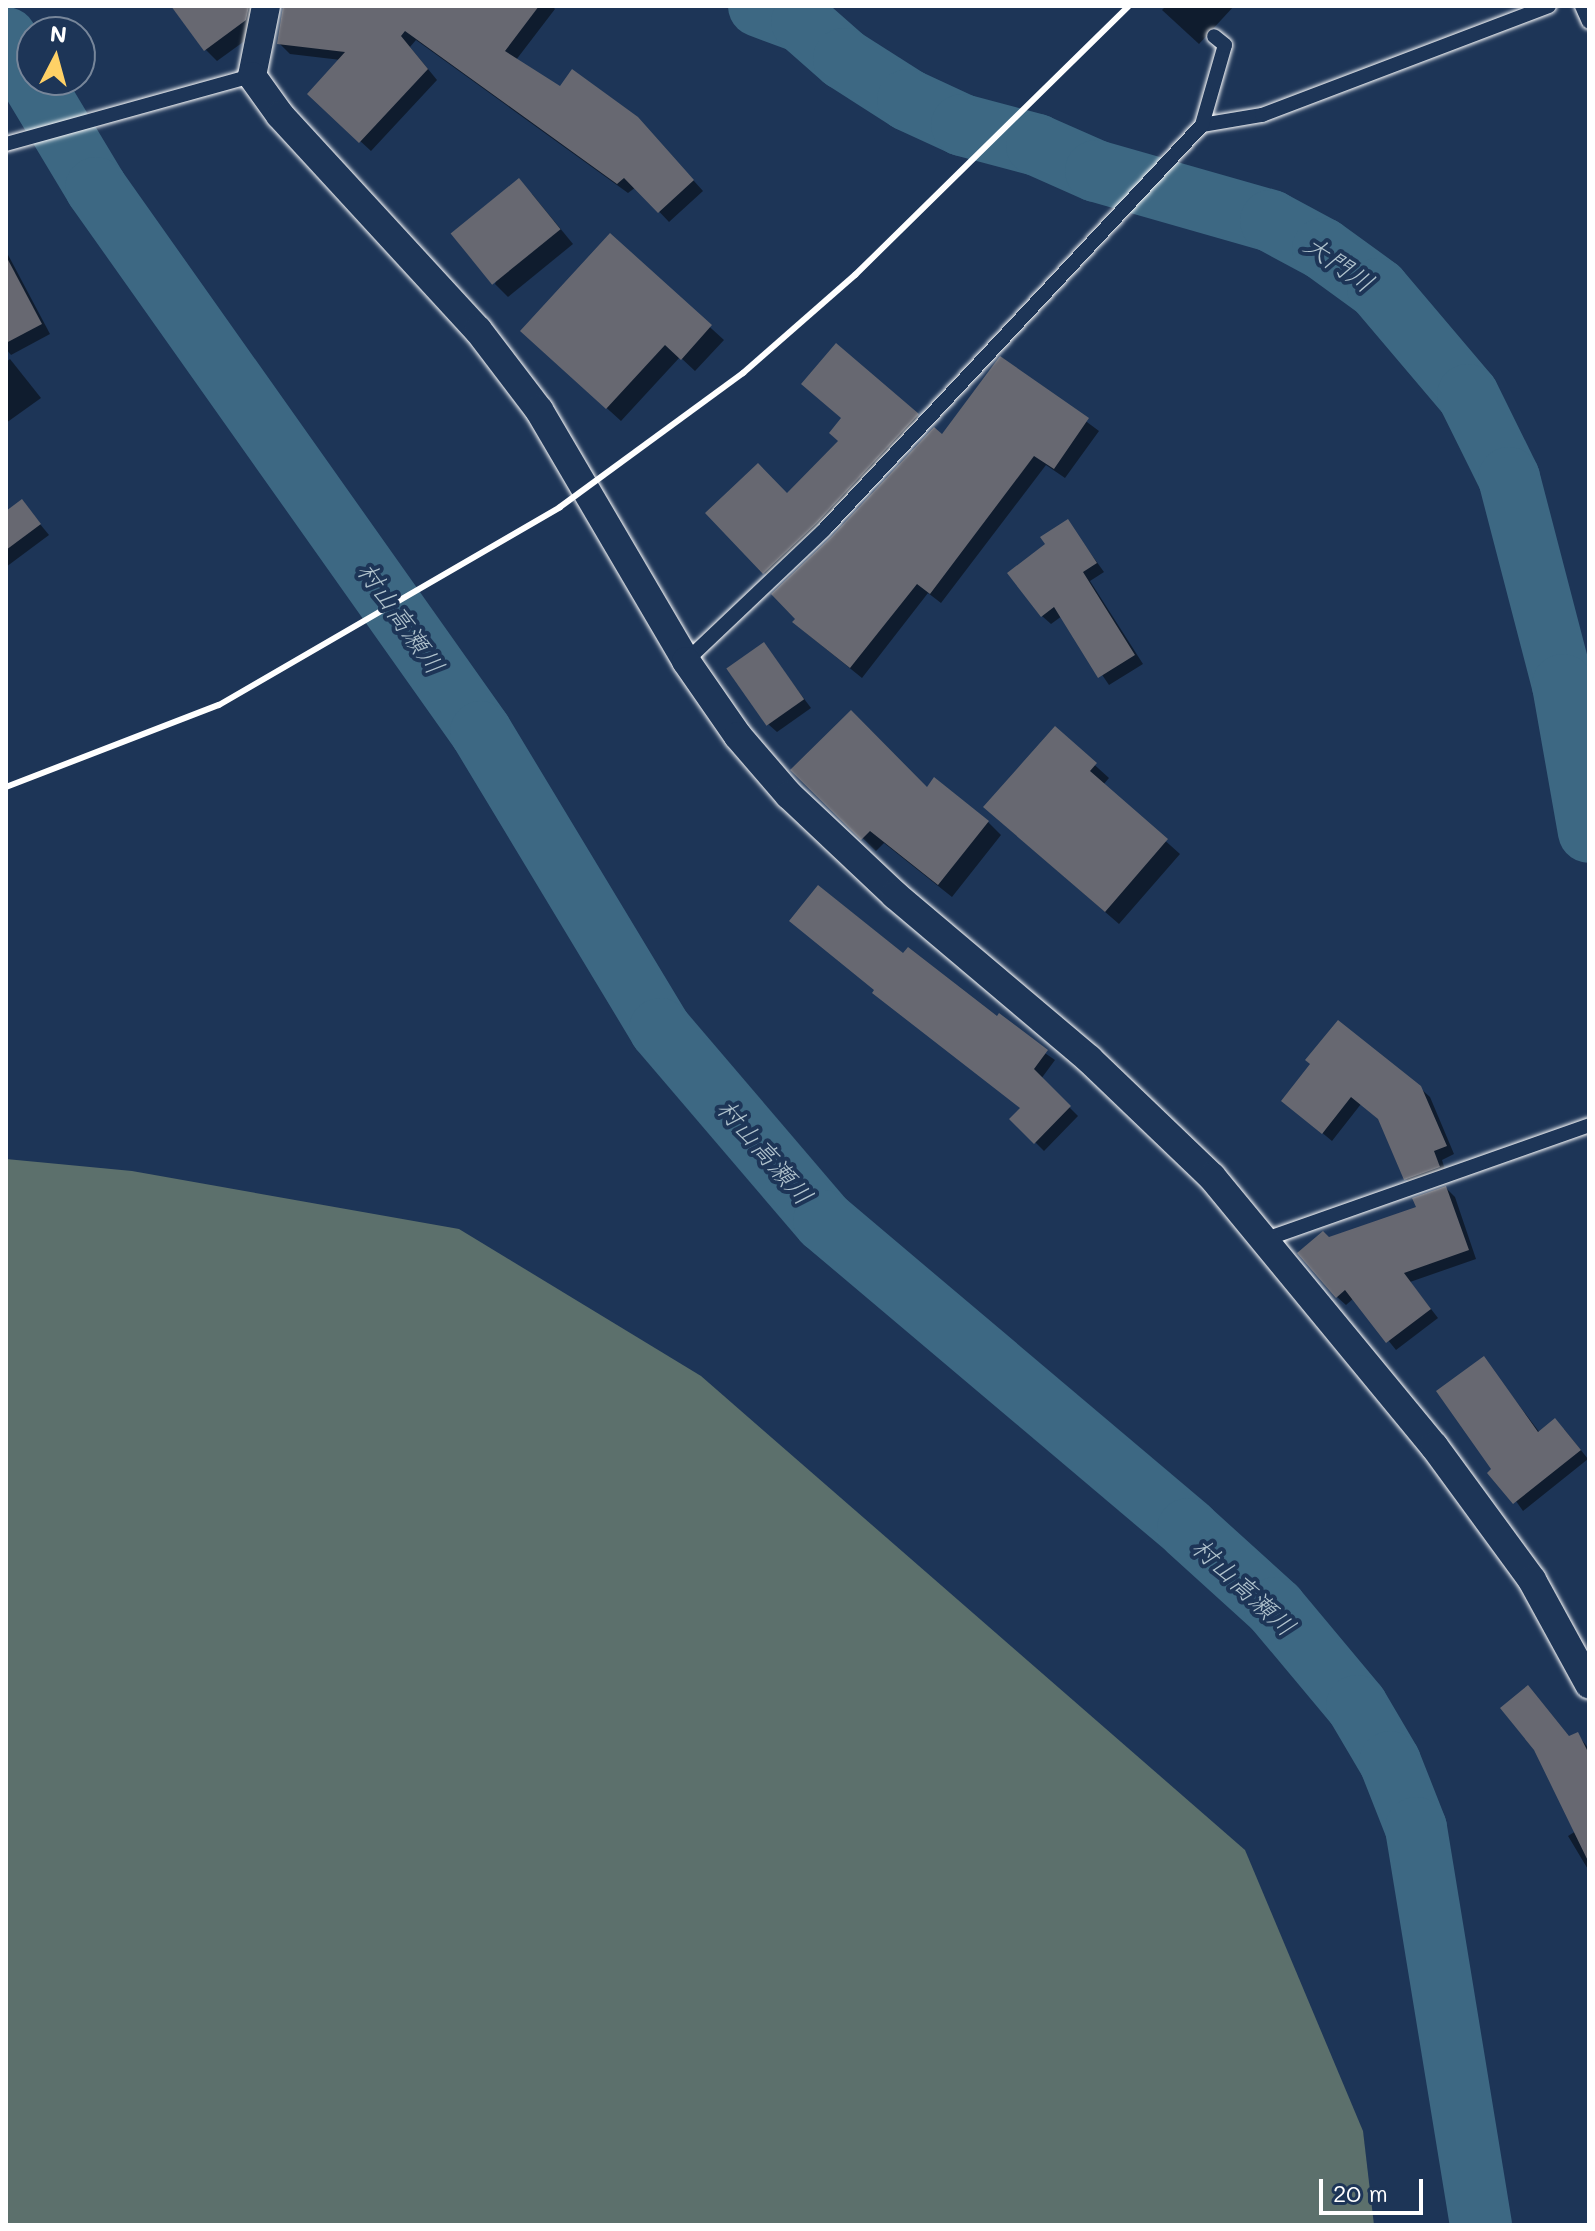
<!DOCTYPE html>
<html>
<head>
<meta charset="utf-8">
<style>
	body { margin:0 }
	#map { position:relative; width:1595px; height:2231px; overflow:hidden; background:#1d3557; font-family:Mali,"Klee One",sans-serif }
	div>[style] { position:absolute }
	.green>* { inset:0; background:#5c706c }
	.shadow>* { inset:0; background:#0007 }
	.river>* { height:62px; margin:-31px; padding:0 31px; transform-origin:31px; border-radius:31px; background:#3d6883 }
	.building>* { inset:0; background:#676871; transform-origin:0 0 }
	.roads { filter:drop-shadow(0 0 2px #fff) drop-shadow(0 0 2px #fff) }
	.lane>* { height:14px; margin:-7px; padding:0 7px; transform-origin:7px; border-radius:7px; background:#1d3557 }
	.street>* { height:28px; margin:-14px; padding:0 14px; transform-origin:14px; border-radius:14px; background:#1d3557 }
	.rail>* { height:6px; margin:-3px; padding:0 3px; transform-origin:3px; border-radius:3px; background:#fff }
	span { translate:-50% -50%; white-space:nowrap; text-align:center; line-height:1.15; -webkit-text-stroke:8px #1d3557; paint-order:stroke }
	.water-label { font-size:26px; color:#b1c3cd; font-style:italic }
	.frame { position:absolute; inset:0; border:8px solid #fff; pointer-events:none }
	.north { position:absolute; left:16px; top:16px; width:80px; height:80px; box-sizing:border-box; background:#1d3557; border:2px solid #77869a; border-radius:50%; rotate:6deg; font-size:22px; font-weight:700; line-height:32px; text-align:center; color:#fff }
	.north::after { content:''; display:block; margin:auto; width:28px; height:36px; background:#ffd166; clip-path:polygon(50% 0,100% 100%,50% 72%,0 100%) }
	.scale { position:absolute; left:1319px; top:2179px; width:104px; height:36px; box-sizing:border-box; border:4px solid #fff; border-top:0; padding-left:10px; font-size:24px; line-height:28px; white-space:nowrap; color:#fff; -webkit-text-stroke:6px #1d3557; paint-order:stroke }
</style>
</head>
<body>
<div id="map">
	<div class="green">
		<div style="clip-path:polygon(6px 1159px,132px 1171px,459px 1229px,701px 1376px,1245px 1850px,1363px 2131px,1374px 2225px,6px 2225px)"></div>
	</div>
	<div class="shadow">
		<div style="clip-path:polygon(179px 6px,261px 6px,257px 32px,217px 61px,205px 49px)"></div>
		<div style="clip-path:polygon(284px 6px,552px 6px,555px 9px,516px 60px,560px 89px,648px 130px,703px 191px,669px 222px,636px 187px,628px 193px,416px 40px,410px 47px,437px 80px,371px 151px,320px 104px,341px 60px,290px 54px,279px 43px)"></div>
		<div style="clip-path:polygon(1166px 6px,1234px 6px,1199px 44px,1162px 10px)"></div>
		<div style="clip-path:polygon(532px 194px,573px 244px,508px 297px,495px 284px)"></div>
		<div style="clip-path:polygon(610px 236px,724px 340px,695px 371px,680px 357px,621px 421px,536px 344px)"></div>
		<div style="clip-path:polygon(6px 251px,50px 334px,11px 355px,6px 349px)"></div>
		<div style="clip-path:polygon(1001px 358px,1099px 431px,1065px 478px,1046px 465px,941px 603px,928px 593px,862px 678px,805px 632px)"></div>
		<div style="clip-path:polygon(10px 359px,41px 398px,6px 423px,6px 362px)"></div>
		<div style="clip-path:polygon(917px 415px,928px 426px,775px 584px,708px 513px,787px 495px,841px 441px,843px 419px)"></div>
		<div style="clip-path:polygon(22px 502px,49px 535px,6px 567px,6px 514px)"></div>
		<div style="clip-path:polygon(1068px 522px,1104px 572px,1090px 581px,1143px 664px,1109px 685px,1062px 616px,1051px 624px,1042px 616px,1047px 544px)"></div>
		<div style="clip-path:polygon(763px 644px,811px 708px,777px 732px,768px 724px)"></div>
		<div style="clip-path:polygon(1055px 729px,1109px 778px,1103px 785px,1180px 854px,1119px 924px,999px 820px)"></div>
		<div style="clip-path:polygon(793px 770px,927px 790px,988px 822px,1001px 835px,952px 897px,884px 843px,876px 851px)"></div>
		<div style="clip-path:polygon(903px 956px,1055px 1060px,1041px 1079px,1078px 1116px,1044px 1151px,1012px 1119px,1022px 1109px,874px 993px)"></div>
		<div style="clip-path:polygon(1420px 1088px,1430px 1097px,1454px 1154px,1442px 1160px,1447px 1176px,1414px 1187px,1406px 1179px,1381px 1121px,1361px 1104px,1332px 1141px,1284px 1101px)"></div>
		<div style="clip-path:polygon(1446px 1188px,1455px 1197px,1476px 1259px,1410px 1282px,1438px 1318px,1396px 1350px,1354px 1298px,1346px 1305px,1337px 1297px,1329px 1239px,1418px 1208px)"></div>
		<div style="clip-path:polygon(1484px 1359px,1540px 1433px,1564px 1429px,1588px 1459px,1523px 1511px,1494px 1470px)"></div>
		<div style="clip-path:polygon(1578px 1735px,1589px 1749px,1589px 1871px,1568px 1836px,1576px 1831px)"></div>
	</div>
	<div class="river">
		<div style="left:759px;top:6px;width:46px;rotate:20.4deg"></div>
		<div style="left:802px;top:22px;width:56px;rotate:41.4deg"></div>
		<div style="left:844px;top:59px;width:76px;rotate:32.6deg"></div>
		<div style="left:908px;top:100px;width:60px;rotate:24.8deg"></div>
		<div style="left:962px;top:125px;width:78px;rotate:14.9deg"></div>
		<div style="left:1037px;top:145px;width:64px;rotate:23.8deg"></div>
		<div style="left:1096px;top:171px;width:182px;rotate:15.9deg"></div>
		<div style="left:1271px;top:221px;width:59px;rotate:28.3deg"></div>
		<div style="left:1323px;top:249px;width:68px;rotate:36deg"></div>
		<div style="left:1378px;top:289px;width:139px;rotate:49.7deg"></div>
		<div style="left:1468px;top:395px;width:93px;rotate:63.7deg"></div>
		<div style="left:1509px;top:478px;width:214px;rotate:75.4deg"></div>
		<div style="left:1563px;top:685px;width:149px;rotate:80deg"></div>
		<div style="left:6px;top:38px;width:175px;rotate:59deg"></div>
		<div style="left:96px;top:188px;width:666px;rotate:54.71deg"></div>
		<div style="left:481px;top:732px;width:347px;rotate:58.9deg"></div>
		<div style="left:660px;top:1029px;width:253px;rotate:49.5deg"></div>
		<div style="left:824px;top:1221px;width:477px;rotate:40.2deg"></div>
		<div style="left:1188px;top:1529px;width:118px;rotate:42.2deg"></div>
		<div style="left:1275px;top:1608px;width:128px;rotate:50.1deg"></div>
		<div style="left:1357px;top:1706px;width:65px;rotate:59.5deg"></div>
		<div style="left:1390px;top:1762px;width:71px;rotate:68.5deg"></div>
		<div style="left:1416px;top:1828px;width:402px;rotate:80.7deg"></div>
	</div>
	<div class="building">
		<div style="clip-path:polygon(171px 6px,249px 6px,246px 20px,204px 51px)"></div>
		<div style="clip-path:polygon(283px 6px,539px 6px,505px 51px,560px 86px,572px 69px,638px 117px,694px 180px,658px 213px,624px 178px,617px 184px,405px 31px,401px 36px,428px 69px,359px 143px,307px 94px,345px 52px,277px 44px)"></div>
		<div style="left:519px;top:178px;width:66px;height:88px;rotate:51deg"></div>
		<div style="clip-path:polygon(610px 233px,712px 325px,681px 360px,665px 345px,606px 409px,520px 331px)"></div>
		<div style="clip-path:polygon(6px 256px,42px 324px,6px 343px)"></div>
		<div style="clip-path:polygon(836px 343px,919px 414px,817px 523px,763px 574px,705px 513px,758px 463px,787px 493px,838px 441px,829px 433px,841px 418px,801px 384px)"></div>
		<div style="clip-path:polygon(1000px 356px,1089px 418px,1054px 469px,1034px 456px,930px 594px,917px 584px,850px 668px,792px 622px,795px 619px,771px 594px,831px 537px,934px 427px,942px 434px)"></div>
		<div style="clip-path:polygon(22px 499px,41px 524px,6px 550px,6px 511px)"></div>
		<div style="clip-path:polygon(1068px 519px,1097px 563px,1083px 572px,1135px 655px,1098px 678px,1054px 607px,1041px 617px,1007px 573px,1045px 544px,1040px 537px)"></div>
		<div style="left:764px;top:642px;width:70px;height:46px;rotate:55deg"></div>
		<div style="clip-path:polygon(851px 710px,927px 787px,934px 777px,989px 821px,938px 885px,870px 831px,861px 840px,790px 770px)"></div>
		<div style="clip-path:polygon(1055px 726px,1097px 763px,1090px 771px,1168px 839px,1105px 912px,983px 807px)"></div>
		<div style="clip-path:polygon(818px 885px,903px 953px,908px 947px,997px 1016px,999px 1013px,1048px 1050px,1034px 1069px,1071px 1106px,1034px 1144px,1009px 1119px,1020px 1108px,872px 993px,874px 990px,789px 921px)"></div>
		<div style="clip-path:polygon(1338px 1020px,1421px 1086px,1447px 1146px,1434px 1151px,1440px 1167px,1404px 1180px,1378px 1119px,1351px 1097px,1322px 1134px,1281px 1101px,1310px 1064px,1305px 1060px)"></div>
		<div style="clip-path:polygon(1446px 1186px,1469px 1250px,1404px 1273px,1431px 1309px,1386px 1343px,1345px 1290px,1336px 1298px,1297px 1253px,1323px 1231px,1329px 1237px,1416px 1207px,1412px 1198px)"></div>
		<div style="clip-path:polygon(1484px 1356px,1538px 1432px,1555px 1418px,1581px 1450px,1513px 1504px,1487px 1473px,1491px 1469px,1436px 1391px)"></div>
		<div style="clip-path:polygon(1528px 1685px,1569px 1736px,1578px 1732px,1589px 1754px,1589px 1863px,1534px 1750px,1500px 1708px)"></div>
	</div>
	<div class="roads">
		<div class="lane">
			<div style="left:1582px;top:6px;width:17px;rotate:66deg"></div>
			<div style="left:1202px;top:125px;width:61px;rotate:-9.5deg"></div>
			<div style="left:1262px;top:115px;width:307px;rotate:-20.8deg"></div>
			<div style="left:6px;top:144px;width:255px;rotate:-15.5deg"></div>
			<div style="left:686px;top:661px;width:190px;rotate:-43.5deg"></div>
			<div style="left:824px;top:530px;width:554px;rotate:-46.97deg"></div>
			<div style="left:1202px;top:125px;width:83px;rotate:-74deg"></div>
			<div style="left:1225px;top:45px;width:14px;rotate:-141deg"></div>
			<div style="left:1266px;top:1239px;width:343px;rotate:-19.4deg"></div>
		</div>
		<div class="street">
			<div style="left:266px;top:6px;width:71px;rotate:101.3deg"></div>
			<div style="left:252px;top:76px;width:48px;rotate:54.3deg"></div>
			<div style="left:280px;top:115px;width:292px;rotate:47.4deg"></div>
			<div style="left:478px;top:330px;width:101px;rotate:52.7deg"></div>
			<div style="left:539px;top:410px;width:291px;rotate:59.6deg"></div>
			<div style="left:686px;top:661px;width:91px;rotate:55.3deg"></div>
			<div style="left:738px;top:736px;width:78px;rotate:49.2deg"></div>
			<div style="left:789px;top:795px;width:146px;rotate:43.3deg"></div>
			<div style="left:895px;top:895px;width:254px;rotate:40.2deg"></div>
			<div style="left:1089px;top:1059px;width:170px;rotate:43.8deg"></div>
			<div style="left:1212px;top:1177px;width:349px;rotate:50.5deg"></div>
			<div style="left:1434px;top:1446px;width:166px;rotate:53.8deg"></div>
			<div style="left:1532px;top:1580px;width:119px;rotate:61.3deg"></div>
		</div>
	</div>
	<div class="rail">
		<div style="left:6px;top:787px;width:228px;rotate:-21.1deg"></div>
		<div style="left:219px;top:705px;width:394px;rotate:-30.1deg"></div>
		<div style="left:560px;top:507px;width:227px;rotate:-36.2deg"></div>
		<div style="left:743px;top:373px;width:149px;rotate:-41.2deg"></div>
		<div style="left:855px;top:275px;width:384px;rotate:-44.5deg"></div>
	</div>
	<div class="water-label">
		<span style="left:1339px;top:264px;rotate:35deg">大門川</span>
		<span style="left:401px;top:618px;rotate:55deg">村山高瀬川</span>
		<span style="left:765px;top:1152px;rotate:49deg">村山高瀬川</span>
		<span style="left:1244px;top:1587px;rotate:43deg">村山高瀬川</span>
	</div>
	<div class="frame"></div>
	<div class="north">N</div>
	<div class="scale">20 m</div>
</div>
</body>
</html>
